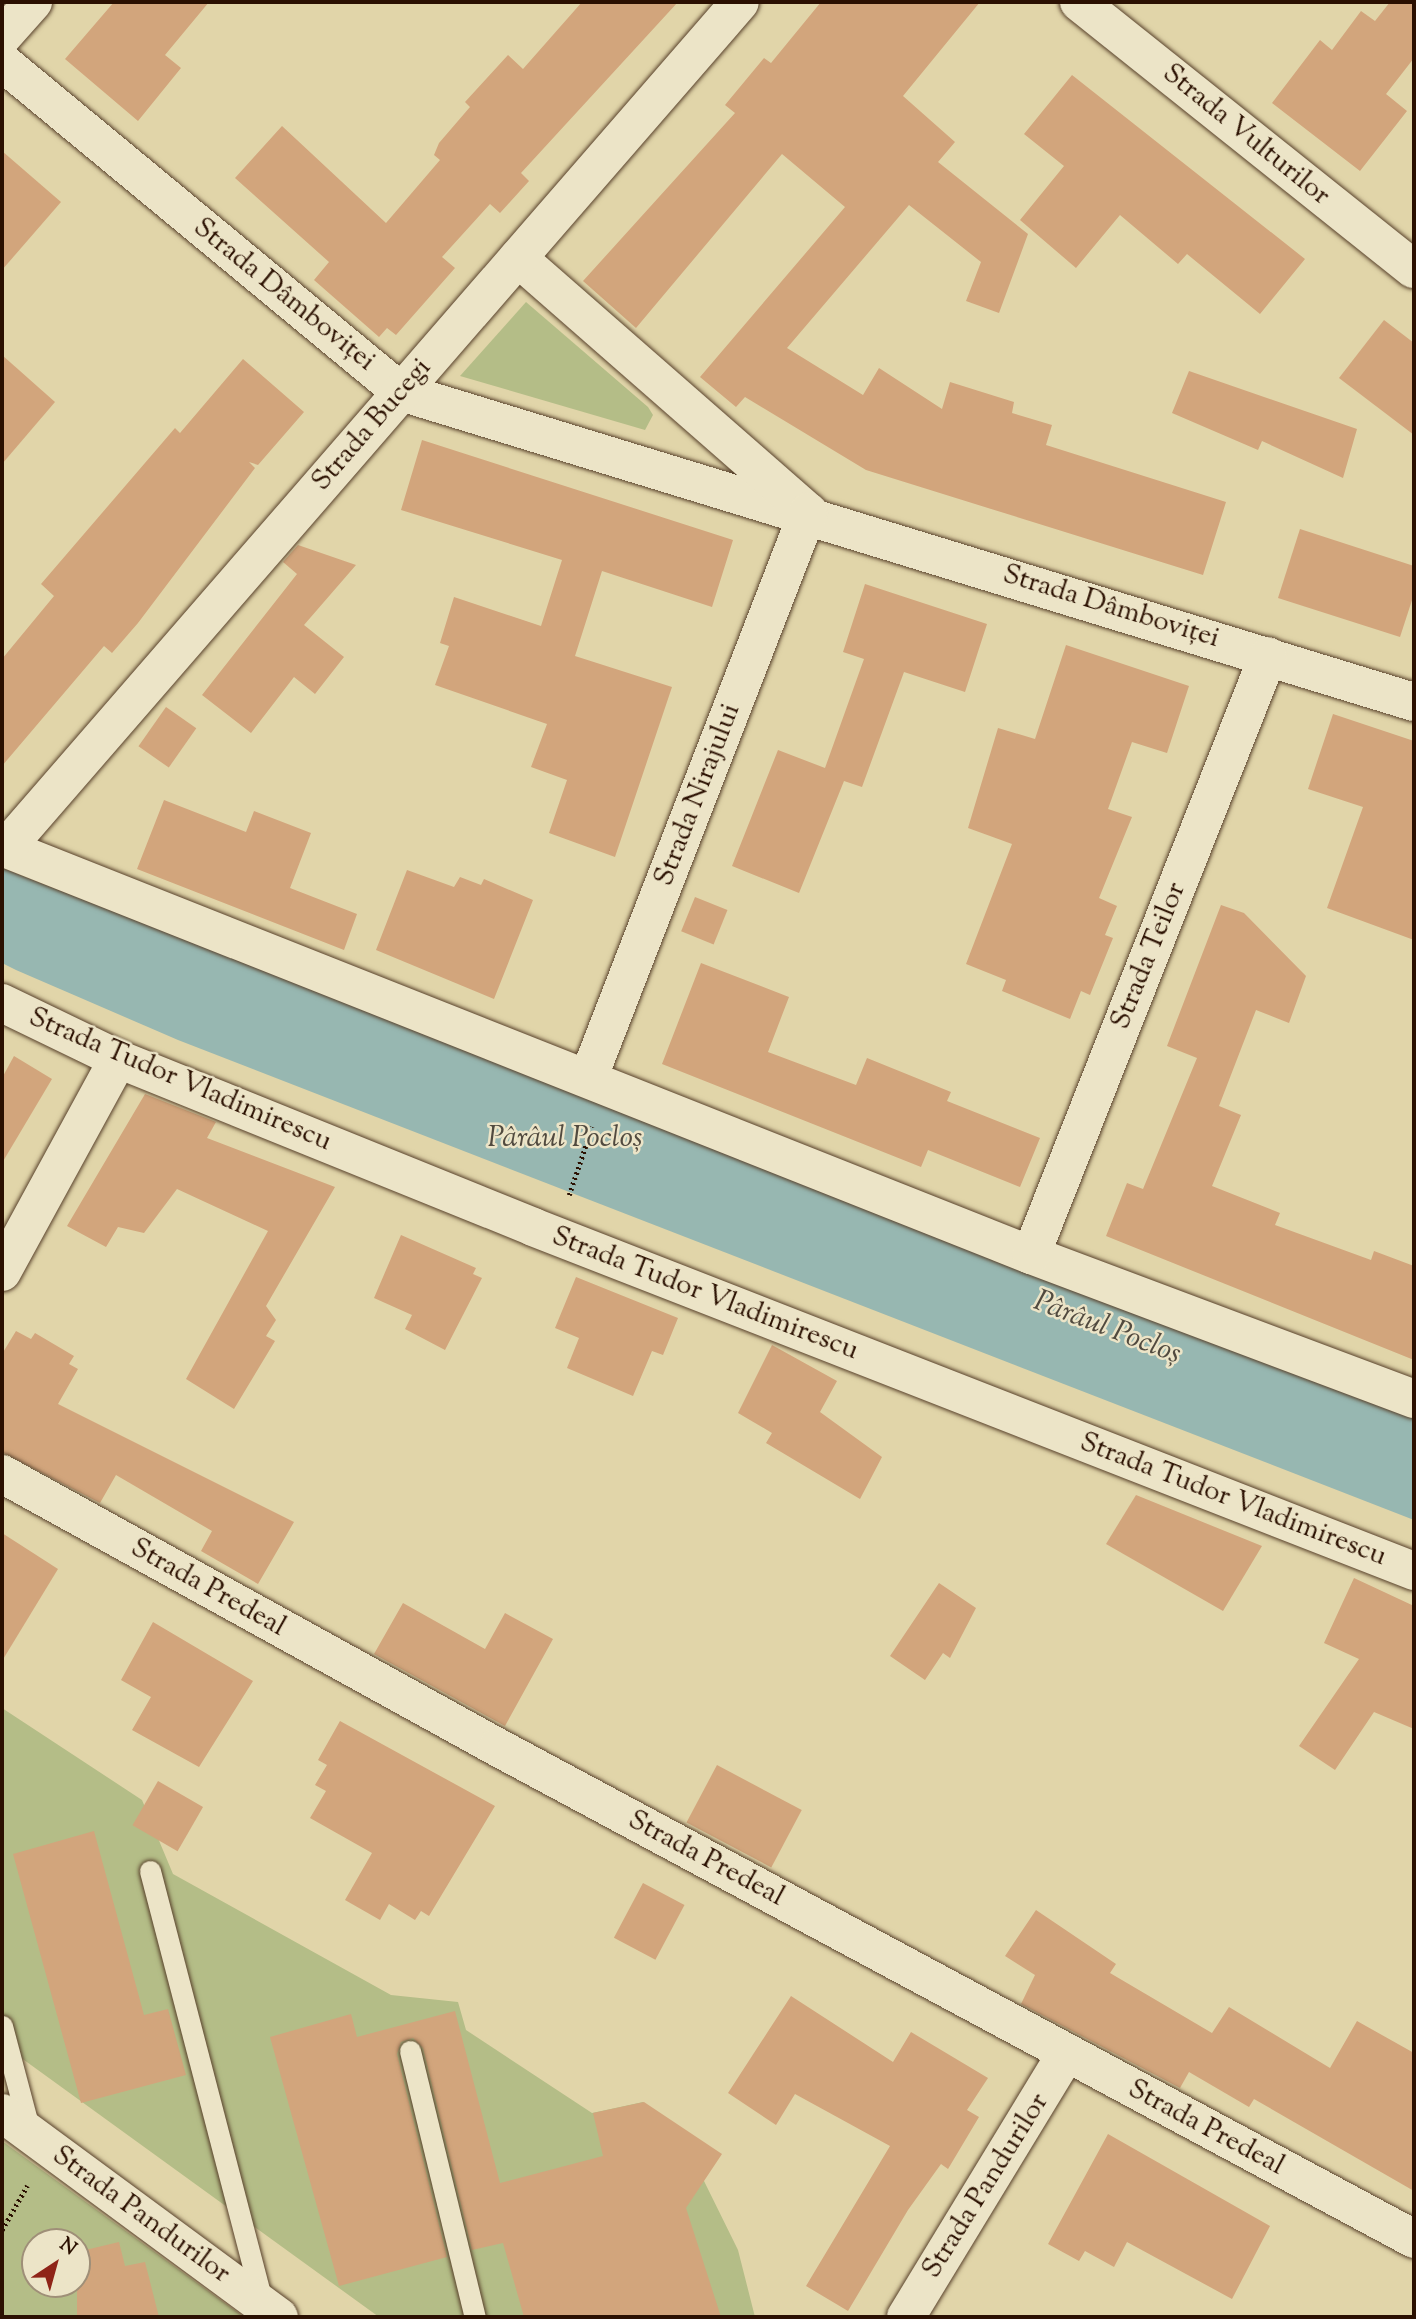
<!DOCTYPE html>
<html>
<head>
<meta charset="utf-8">
<style>
	body { margin:0 }
	#map { position:relative; width:1416px; height:2319px; overflow:hidden; background:#e1d5a9; font-family:"Sorts Mill Goudy",serif }
	div>[style] { position:absolute }
	.green>* { inset:0; background:#b4bd87 }
	.water>* { inset:0; background:#97b7b1 }
	.building>* { inset:0; background:#d2a57c; transform-origin:0 0 }
	.path>* { height:4.5px; margin-top:-2.25px; transform-origin:0; background:repeating-linear-gradient(90deg,#2b1001 0 2px,transparent 0 5.5px) }
	.roads { filter:drop-shadow(0 0 2px #58412b) drop-shadow(0 0 2px #58412b) }
	.service>* { height:21px; margin:-10.5px; padding:0 10.5px; transform-origin:10.5px; border-radius:10.5px; background:#ece4c7 }
	.minor>* { height:38px; margin:-19px; padding:0 19px; transform-origin:19px; border-radius:19px; background:#ece4c7 }
	.tertiary>* { height:38px; margin:-19px; padding:0 19px; transform-origin:19px; border-radius:19px; background:#ece4c7 }
	.secondary>* { height:38px; margin:-19px; padding:0 19px; transform-origin:19px; border-radius:19px; background:#ece4c7 }
	span { translate:-50% -50%; white-space:nowrap; text-align:center; line-height:1.15; -webkit-text-stroke:5px #ece4c7; paint-order:stroke }
	.street-label { font-size:28px; color:#2b1001 }
	.water-label { font-size:30px; color:#514a3f; font-style:italic }
	.frame { position:absolute; inset:0; border:4px solid #2b1001; pointer-events:none }
	.north { position:absolute; left:21px; top:2228px; width:70px; height:70px; box-sizing:border-box; background:#ece4c7; border:2px solid #9f8f78; border-radius:50%; rotate:36deg; font-size:19px; font-weight:700; line-height:28px; text-align:center; color:#2b1001 }
	.north::after { content:''; display:block; margin:auto; width:24px; height:32px; background:#8f2418; clip-path:polygon(50% 0,100% 100%,50% 72%,0 100%) }
</style>
</head>
<body>
<div id="map">
	<div class="green">
		<div style="clip-path:polygon(526px 302px,648px 407px,653px 415px,645px 430px,460px 376px)"></div>
		<div style="clip-path:polygon(2px 1708px,142px 1800px,173px 1874px,391px 1995px,458px 2002px,466px 2030px,592px 2113px,643px 2102px,655px 2148px,704px 2181px,738px 2250px,755px 2317px,379px 2317px,2px 2044px)"></div>
		<div style="clip-path:polygon(evenodd,2px 2141px,244px 2317px,2px 2317px,2px 2141px,35px 2242px,77px 2242px,77px 2284px,35px 2284px,35px 2242px)"></div>
	</div>
	<div class="water">
		<div style="clip-path:polygon(2px 868px,1414px 1417px,1414px 1520px,178px 1040px,16px 970px,2px 963px)"></div>
	</div>
	<div class="building">
		<div style="clip-path:polygon(114px 2px,209px 2px,165px 55px,181px 68px,138px 121px,65px 59px)"></div>
		<div style="clip-path:polygon(582px 2px,678px 2px,521px 173px,529px 181px,500px 213px,490px 204px,442px 257px,455px 268px,396px 335px,387px 328px,379px 337px,314px 280px,329px 262px,235px 178px,282px 126px,386px 223px,440px 160px,434px 155px,439px 143px,470px 107px,465px 102px,508px 55px,523px 69px)"></div>
		<div style="clip-path:polygon(821px 2px,980px 2px,903px 96px,955px 142px,938px 162px,1028px 234px,999px 313px,966px 301px,981px 262px,909px 205px,787px 348px,863px 395px,879px 368px,942px 409px,950px 382px,1014px 402px,1012px 413px,1052px 425px,1046px 445px,1226px 502px,1203px 575px,866px 470px,745px 397px,736px 407px,700px 377px,845px 207px,782px 154px,636px 328px,583px 281px,735px 113px,725px 105px,764px 58px,771px 63px)"></div>
		<div style="clip-path:polygon(1390px 2px,1414px 2px,1414px 58px,1386px 94px,1407px 111px,1360px 171px,1272px 103px,1320px 40px,1332px 50px,1361px 11px,1375px 21px)"></div>
		<div style="clip-path:polygon(1072px 75px,1305px 259px,1260px 314px,1187px 254px,1178px 264px,1120px 215px,1076px 268px,1020px 220px,1064px 166px,1024px 134px)"></div>
		<div style="clip-path:polygon(2px 151px,61px 202px,2px 270px)"></div>
		<div style="clip-path:polygon(1384px 320px,1414px 343px,1414px 435px,1339px 378px)"></div>
		<div style="clip-path:polygon(2px 355px,55px 402px,2px 464px)"></div>
		<div style="clip-path:polygon(243px 359px,304px 412px,258px 465px,249px 462px,255px 468px,138px 623px,112px 653px,104px 646px,2px 766px,2px 659px,54px 596px,41px 584px,175px 428px,180px 433px)"></div>
		<div style="clip-path:polygon(1189px 371px,1357px 429px,1343px 478px,1262px 441px,1258px 450px,1172px 413px)"></div>
		<div style="clip-path:polygon(422px 440px,733px 540px,712px 607px,602px 571px,575px 656px,672px 687px,615px 857px,549px 833px,567px 780px,531px 767px,547px 724px,435px 685px,449px 646px,440px 643px,454px 597px,541px 626px,562px 560px,401px 510px)"></div>
		<div style="clip-path:polygon(1300px 529px,1414px 566px,1414px 594px,1400px 637px,1278px 598px)"></div>
		<div style="clip-path:polygon(298px 545px,356px 565px,304px 625px,344px 657px,315px 694px,294px 677px,251px 733px,202px 695px,297px 574px,283px 562px)"></div>
		<div style="clip-path:polygon(865px 584px,987px 624px,965px 692px,904px 672px,862px 787px,844px 781px,799px 893px,732px 866px,778px 750px,825px 768px,864px 659px,843px 652px)"></div>
		<div style="clip-path:polygon(1066px 645px,1189px 686px,1167px 753px,1132px 742px,1108px 809px,1132px 817px,1099px 898px,1117px 906px,1105px 935px,1113px 938px,1090px 995px,1081px 991px,1070px 1019px,1002px 991px,1006px 980px,966px 964px,1012px 844px,968px 828px,998px 728px,1035px 739px)"></div>
		<div style="left:166px;top:707px;width:37px;height:48px;rotate:35deg"></div>
		<div style="clip-path:polygon(1333px 714px,1414px 741px,1414px 940px,1327px 908px,1363px 807px,1308px 789px)"></div>
		<div style="clip-path:polygon(164px 800px,246px 832px,254px 811px,311px 833px,290px 888px,357px 914px,344px 950px,137px 869px)"></div>
		<div style="clip-path:polygon(407px 870px,454px 887px,460px 877px,481px 885px,484px 879px,533px 900px,494px 999px,376px 950px)"></div>
		<div style="left:695px;top:897px;width:35px;height:37px;rotate:22deg"></div>
		<div style="clip-path:polygon(1221px 905px,1244px 913px,1306px 976px,1289px 1023px,1256px 1010px,1219px 1106px,1241px 1115px,1212px 1186px,1280px 1213px,1275px 1225px,1371px 1260px,1374px 1251px,1414px 1266px,1414px 1360px,1106px 1236px,1127px 1183px,1143px 1189px,1197px 1058px,1167px 1046px)"></div>
		<div style="clip-path:polygon(701px 963px,789px 997px,768px 1052px,856px 1085px,867px 1058px,951px 1092px,947px 1101px,1040px 1138px,1020px 1187px,928px 1150px,921px 1167px,662px 1064px)"></div>
		<div style="clip-path:polygon(14px 1056px,52px 1079px,2px 1163px,2px 1078px)"></div>
		<div style="clip-path:polygon(145px 1094px,216px 1122px,207px 1138px,335px 1187px,266px 1306px,276px 1320px,266px 1336px,275px 1341px,234px 1409px,186px 1379px,268px 1231px,177px 1189px,144px 1233px,118px 1227px,106px 1247px,67px 1226px)"></div>
		<div style="clip-path:polygon(401px 1235px,476px 1268px,473px 1274px,482px 1278px,445px 1350px,405px 1329px,412px 1315px,374px 1298px)"></div>
		<div style="clip-path:polygon(576px 1277px,678px 1318px,663px 1355px,652px 1351px,633px 1396px,567px 1368px,579px 1338px,555px 1328px)"></div>
		<div style="clip-path:polygon(16px 1331px,31px 1339px,35px 1333px,74px 1356px,69px 1364px,78px 1369px,58px 1404px,294px 1522px,258px 1584px,201px 1551px,212px 1531px,116px 1475px,100px 1503px,2px 1452px,2px 1354px)"></div>
		<div style="clip-path:polygon(772px 1345px,837px 1381px,820px 1412px,882px 1457px,860px 1499px,766px 1443px,772px 1433px,738px 1413px)"></div>
		<div style="clip-path:polygon(1136px 1495px,1262px 1546px,1223px 1611px,1106px 1544px)"></div>
		<div style="clip-path:polygon(2px 1533px,58px 1569px,2px 1661px)"></div>
		<div style="clip-path:polygon(1354px 1578px,1414px 1606px,1414px 1729px,1374px 1712px,1335px 1770px,1299px 1746px,1359px 1659px,1324px 1643px)"></div>
		<div style="clip-path:polygon(939px 1583px,976px 1608px,950px 1658px,943px 1653px,925px 1680px,890px 1656px)"></div>
		<div style="clip-path:polygon(403px 1603px,485px 1649px,505px 1613px,553px 1639px,505px 1726px,374px 1654px)"></div>
		<div style="clip-path:polygon(153px 1622px,253px 1681px,199px 1767px,132px 1730px,151px 1697px,121px 1680px)"></div>
		<div style="clip-path:polygon(340px 1721px,495px 1806px,429px 1916px,421px 1911px,415px 1920px,389px 1904px,380px 1920px,345px 1900px,372px 1853px,310px 1818px,326px 1791px,315px 1785px,327px 1765px,318px 1760px)"></div>
		<div style="left:717px;top:1765px;width:96px;height:65px;rotate:28deg"></div>
		<div style="left:158px;top:1781px;width:52px;height:51px;rotate:30deg"></div>
		<div style="clip-path:polygon(94px 1831px,144px 2015px,168px 2009px,186px 2075px,81px 2103px,13px 1854px)"></div>
		<div style="left:643px;top:1883px;width:47px;height:62px;rotate:28deg"></div>
		<div style="clip-path:polygon(1036px 1910px,1116px 1964px,1110px 1973px,1212px 2033px,1229px 2007px,1330px 2068px,1357px 2021px,1414px 2053px,1414px 2191px,1254px 2099px,1249px 2107px,1189px 2072px,1180px 2088px,1021px 2004px,1035px 1975px,1005px 1956px)"></div>
		<div style="clip-path:polygon(791px 1996px,893px 2062px,911px 2032px,988px 2078px,967px 2110px,979px 2117px,948px 2169px,941px 2164px,908px 2210px,848px 2311px,806px 2286px,890px 2146px,795px 2094px,776px 2125px,728px 2093px)"></div>
		<div style="clip-path:polygon(455px 2011px,500px 2183px,603px 2156px,593px 2113px,644px 2102px,722px 2154px,686px 2208px,721px 2317px,524px 2317px,503px 2243px,472px 2250px,423px 2048px,413px 2038px,401px 2042px,397px 2054px,447px 2257px,339px 2286px,270px 2037px,351px 2014px,357px 2037px)"></div>
		<div style="clip-path:polygon(1108px 2134px,1270px 2226px,1232px 2299px,1127px 2242px,1114px 2267px,1085px 2251px,1079px 2261px,1048px 2244px)"></div>
		<div style="clip-path:polygon(119px 2242px,125px 2266px,145px 2262px,159px 2317px,77px 2317px,77px 2252px)"></div>
	</div>
	<div class="path">
		<div style="left:569px;top:1195px;width:72px;rotate:-71.3deg"></div>
		<div style="left:2px;top:2230px;width:51px;rotate:-60.4deg"></div>
	</div>
	<div class="roads">
		<div class="service">
			<div style="left:150px;top:1871px;width:445px;rotate:75.4deg"></div>
			<div style="left:2px;top:2026px;width:110px;rotate:75.2deg"></div>
			<div style="left:410px;top:2051px;width:274px;rotate:76.3deg"></div>
		</div>
		<div class="minor">
			<div style="left:1079px;top:2px;width:428px;rotate:38.6deg"></div>
			<div style="left:2px;top:62px;width:518px;rotate:39.59deg"></div>
			<div style="left:401px;top:392px;width:1059px;rotate:17.02deg"></div>
			<div style="left:518px;top:258px;width:386px;rotate:41.2deg"></div>
			<div style="left:808px;top:512px;width:608px;rotate:111.21deg"></div>
			<div style="left:2px;top:847px;width:1107px;rotate:21.63deg"></div>
			<div style="left:1031px;top:1255px;width:409px;rotate:20.6deg"></div>
			<div style="left:5px;top:849px;width:1121px;rotate:-49.05deg"></div>
			<div style="left:2px;top:1003px;width:129px;rotate:25.8deg"></div>
			<div style="left:118px;top:1059px;width:448px;rotate:22deg"></div>
			<div style="left:533px;top:1227px;width:946px;rotate:21.33deg"></div>
			<div style="left:1031px;top:1255px;width:644px;rotate:-68.41deg"></div>
			<div style="left:2px;top:1272px;width:243px;rotate:-61.4deg"></div>
			<div style="left:2px;top:2113px;width:344px;rotate:36.4deg"></div>
			<div style="left:906px;top:2317px;width:308px;rotate:-58.7deg"></div>
		</div>
		<div class="tertiary">
			<div style="left:2px;top:1474px;width:565px;rotate:28.88deg"></div>
			<div style="left:497px;top:1747px;width:1041px;rotate:28.21deg"></div>
		</div>
		<div class="secondary">
			<div style="left:2px;top:37px;width:47px;rotate:-48.5deg"></div>
		</div>
	</div>
	<div class="street-label">
		<span style="left:1246px;top:135px;rotate:39deg">Strada Vulturilor</span>
		<span style="left:284px;top:295px;rotate:39deg">Strada Dâmboviței</span>
		<span style="left:372px;top:425px;rotate:-49deg">Strada Bucegi</span>
		<span style="left:1111px;top:607px;rotate:17deg">Strada Dâmboviței</span>
		<span style="left:698px;top:795px;rotate:-69deg">Strada Nirajului</span>
		<span style="left:1149px;top:956px;rotate:-68deg">Strada Teilor</span>
		<span style="left:180px;top:1080px;rotate:23deg">Strada Tudor Vladimirescu</span>
		<span style="left:705px;top:1294px;rotate:21deg">Strada Tudor Vladimirescu</span>
		<span style="left:1233px;top:1500px;rotate:21deg">Strada Tudor Vladimirescu</span>
		<span style="left:208px;top:1588px;rotate:29deg">Strada Predeal</span>
		<span style="left:706px;top:1859px;rotate:28deg">Strada Predeal</span>
		<span style="left:1206px;top:2128px;rotate:28deg">Strada Predeal</span>
		<span style="left:986px;top:2186px;rotate:-58deg">Strada Pandurilor</span>
		<span style="left:141px;top:2215px;rotate:36deg">Strada Pandurilor</span>
	</div>
	<div class="water-label">
		<span style="left:565px;top:1139px">Pârâul Pocloș</span>
		<span style="left:1107px;top:1329px;rotate:21deg">Pârâul Pocloș</span>
	</div>
	<div class="frame"></div>
	<div class="north">N</div>
</div>
</body>
</html>
